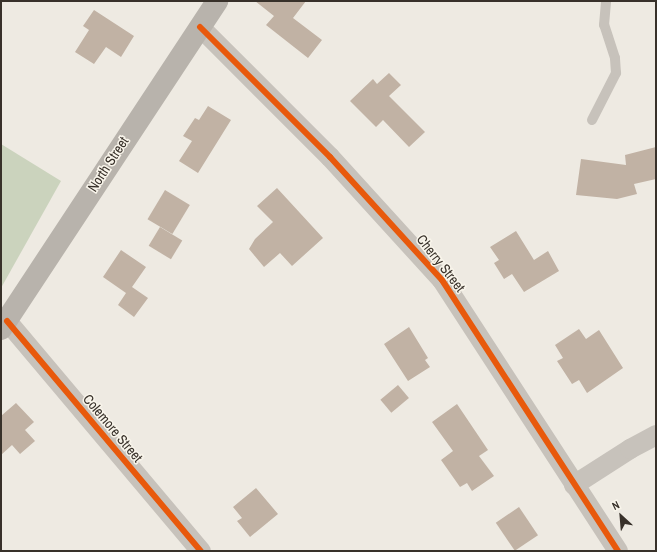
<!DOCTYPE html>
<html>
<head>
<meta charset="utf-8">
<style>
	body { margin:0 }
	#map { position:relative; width:657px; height:552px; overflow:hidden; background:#eeeae2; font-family:"Archivo Narrow",sans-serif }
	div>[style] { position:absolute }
	.green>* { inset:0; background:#cbd3bd }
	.building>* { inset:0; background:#c1b2a4; transform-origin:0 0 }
	.lane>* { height:10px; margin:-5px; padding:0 5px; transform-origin:5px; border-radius:5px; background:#c7c2bb }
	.street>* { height:20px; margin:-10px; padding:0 10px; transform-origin:10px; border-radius:10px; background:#c7c2bb }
	.secondary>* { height:22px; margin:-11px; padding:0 11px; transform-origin:11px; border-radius:11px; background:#b8b3ac }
	.cycleway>* { height:6px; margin:-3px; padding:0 3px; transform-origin:3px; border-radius:3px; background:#e8590c }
	span { translate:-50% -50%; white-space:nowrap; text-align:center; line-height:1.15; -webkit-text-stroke:3px #f9f5eb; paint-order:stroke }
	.street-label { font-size:14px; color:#38312a }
	.frame { position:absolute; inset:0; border:2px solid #38312a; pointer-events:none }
	.north { position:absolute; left:601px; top:496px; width:40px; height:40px; -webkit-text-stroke:3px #f9f5eb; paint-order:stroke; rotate:334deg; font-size:11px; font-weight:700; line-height:16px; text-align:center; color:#38312a }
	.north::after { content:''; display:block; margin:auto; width:14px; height:18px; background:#38312a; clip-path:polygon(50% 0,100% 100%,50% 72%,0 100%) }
</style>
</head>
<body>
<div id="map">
	<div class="green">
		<div style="clip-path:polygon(1px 144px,61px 181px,1px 288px)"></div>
	</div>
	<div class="building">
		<div style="clip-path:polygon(255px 1px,306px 1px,293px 18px,322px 40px,308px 58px,266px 25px,274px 16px)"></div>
		<div style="clip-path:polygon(94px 10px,134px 36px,121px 57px,106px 47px,94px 64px,75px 52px,89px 30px,83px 26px)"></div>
		<div style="clip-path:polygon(389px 73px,401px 85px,389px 96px,425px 132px,409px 147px,383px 120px,376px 127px,350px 101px,373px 79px,377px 84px)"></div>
		<div style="clip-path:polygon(208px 106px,231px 120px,198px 173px,179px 161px,192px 141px,183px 136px,195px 118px,199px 120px)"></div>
		<div style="clip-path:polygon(656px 147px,656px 179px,634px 184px,637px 194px,617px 199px,576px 195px,581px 159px,626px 165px,625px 155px)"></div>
		<div style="clip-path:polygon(277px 188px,323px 238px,292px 266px,280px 253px,264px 267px,249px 249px,255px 239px,273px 222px,257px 206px)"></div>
		<div style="left:165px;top:190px;width:29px;height:34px;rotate:31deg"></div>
		<div style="left:160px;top:227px;width:26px;height:22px;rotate:31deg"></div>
		<div style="clip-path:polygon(516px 231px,534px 260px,548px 251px,559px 271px,524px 292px,512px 274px,504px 279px,494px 263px,499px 260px,490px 247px)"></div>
		<div style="clip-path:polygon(121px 250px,146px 267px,132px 287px,148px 298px,134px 317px,118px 305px,126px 293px,103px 277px)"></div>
		<div style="clip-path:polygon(409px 327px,428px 358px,425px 360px,430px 367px,408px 381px,384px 344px)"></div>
		<div style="clip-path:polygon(579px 329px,586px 339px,599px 330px,623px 368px,587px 393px,579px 380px,572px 384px,557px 361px,563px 358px,555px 345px)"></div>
		<div style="left:398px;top:385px;width:17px;height:23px;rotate:50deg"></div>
		<div style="clip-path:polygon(16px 403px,34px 422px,25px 430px,35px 441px,20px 454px,12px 445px,1px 455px,1px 416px)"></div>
		<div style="clip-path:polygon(457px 404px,488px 450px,479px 456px,494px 476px,472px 491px,467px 483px,460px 487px,441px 460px,453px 451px,432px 422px)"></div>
		<div style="clip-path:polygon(256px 488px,278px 514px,250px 537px,237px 521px,242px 518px,233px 507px)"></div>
		<div style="left:519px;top:507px;width:34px;height:28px;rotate:56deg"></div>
	</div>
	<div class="lane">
		<div style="left:592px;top:120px;width:53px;rotate:-62.9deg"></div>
		<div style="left:616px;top:73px;width:15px;rotate:-94deg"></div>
		<div style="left:615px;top:58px;width:35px;rotate:-108deg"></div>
		<div style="left:604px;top:25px;width:24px;rotate:-85deg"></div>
	</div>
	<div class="street">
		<div style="left:200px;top:27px;width:184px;rotate:45deg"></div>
		<div style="left:330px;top:157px;width:166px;rotate:47.7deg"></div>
		<div style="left:442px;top:280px;width:323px;rotate:57deg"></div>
		<div style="left:7px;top:321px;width:301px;rotate:49.9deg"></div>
		<div style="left:574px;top:485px;width:67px;rotate:-32.7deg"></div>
		<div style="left:630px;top:449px;width:30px;rotate:-28deg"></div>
	</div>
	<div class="secondary">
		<div style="left:1px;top:329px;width:393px;rotate:-56.6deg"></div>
	</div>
	<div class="cycleway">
		<div style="left:200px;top:27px;width:184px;rotate:45deg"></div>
		<div style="left:330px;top:157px;width:166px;rotate:47.7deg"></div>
		<div style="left:442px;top:280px;width:323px;rotate:57deg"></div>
		<div style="left:7px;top:321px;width:301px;rotate:49.9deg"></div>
	</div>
	<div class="street-label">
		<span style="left:108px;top:164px;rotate:-57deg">North Street</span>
		<span style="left:441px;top:263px;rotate:52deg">Cherry Street</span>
		<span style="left:113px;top:428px;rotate:50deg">Colemore Street</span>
	</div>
	<div class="frame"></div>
	<div class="north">N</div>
</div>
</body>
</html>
